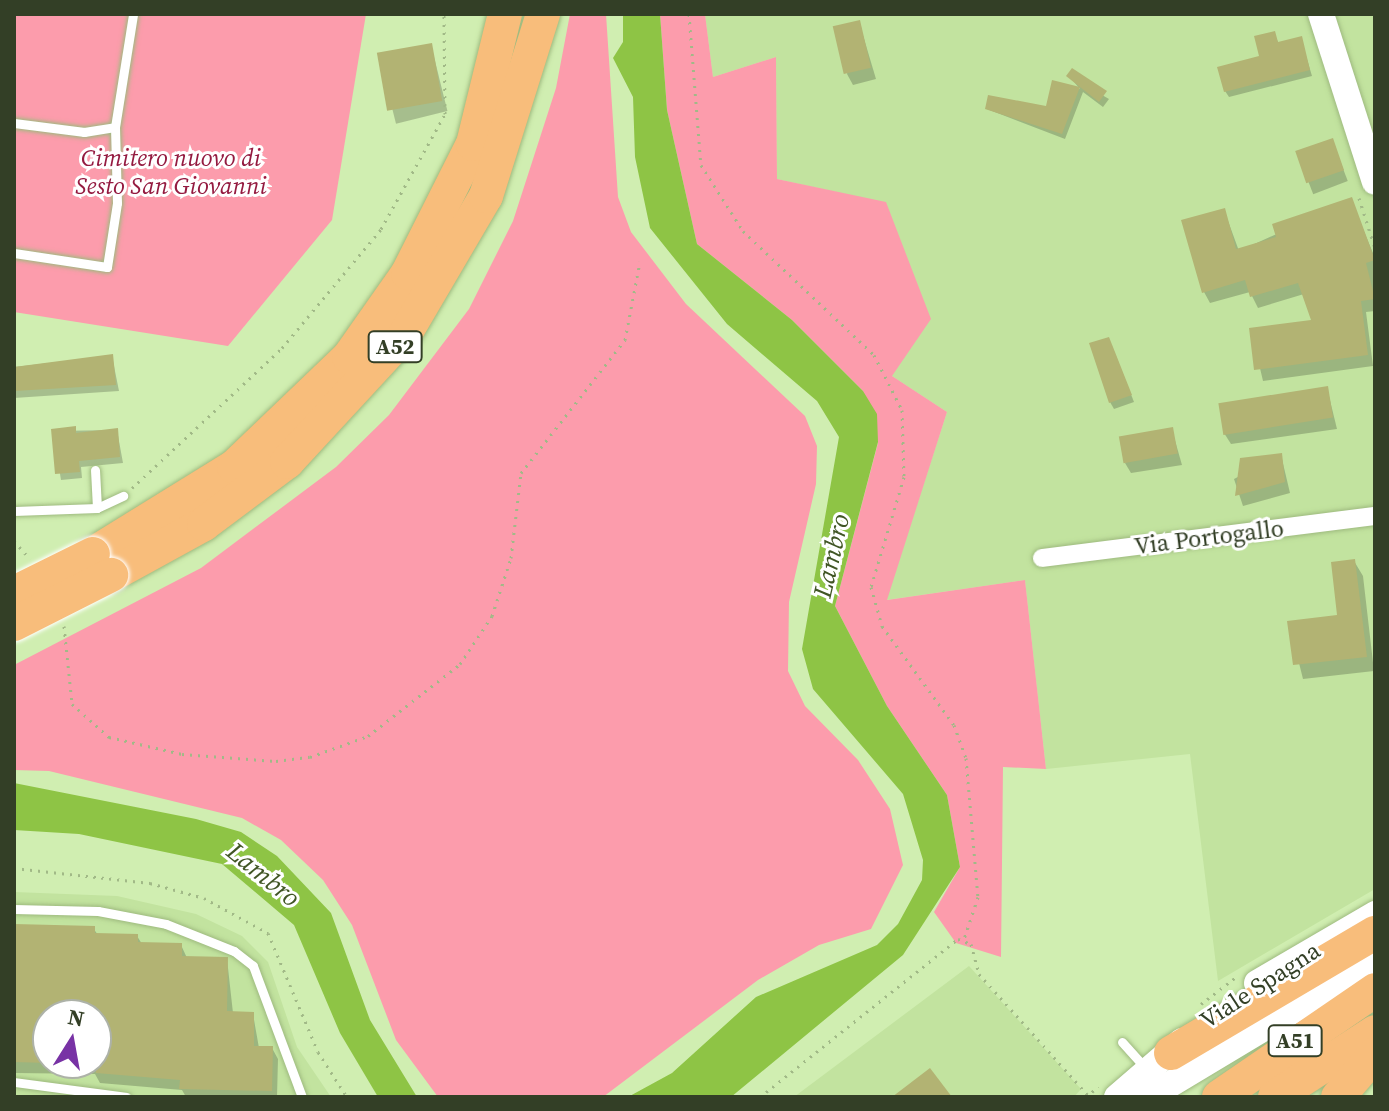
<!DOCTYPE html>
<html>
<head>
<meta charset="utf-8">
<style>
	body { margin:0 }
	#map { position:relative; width:1389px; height:1111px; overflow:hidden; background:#d0eeb1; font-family:"Source Serif 4",serif }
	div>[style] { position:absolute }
	.built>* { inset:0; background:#c2e39f }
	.green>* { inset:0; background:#fc9cac }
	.water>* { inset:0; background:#8ec445 }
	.shadow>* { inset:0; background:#0003; transform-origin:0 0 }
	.building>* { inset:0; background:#b2b373; transform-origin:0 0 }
	.path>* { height:3px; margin-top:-1.5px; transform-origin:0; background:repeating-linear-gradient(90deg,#a1b987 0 2px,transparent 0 8px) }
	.roads { filter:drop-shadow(0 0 2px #9eba7f) drop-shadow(0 0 2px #9eba7f) }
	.lane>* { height:9px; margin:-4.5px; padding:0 4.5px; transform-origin:4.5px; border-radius:4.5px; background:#fff }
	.street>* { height:18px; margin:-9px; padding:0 9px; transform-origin:9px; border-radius:9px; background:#fff }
	.secondary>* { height:26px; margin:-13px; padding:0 13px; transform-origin:13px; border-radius:13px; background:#fff }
	.highway>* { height:34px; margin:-17px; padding:0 17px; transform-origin:17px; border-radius:17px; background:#f8bd7b }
	.bridges { filter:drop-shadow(0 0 2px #fff) drop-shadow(0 0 2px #fff) }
	.highway-bridge>* { height:34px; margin:-17px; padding:0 17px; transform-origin:17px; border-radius:17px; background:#f8bd7b }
	span { translate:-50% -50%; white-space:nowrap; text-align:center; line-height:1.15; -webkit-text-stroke:6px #fff; paint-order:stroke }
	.shield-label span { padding:2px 6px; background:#fff; border:2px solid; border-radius:6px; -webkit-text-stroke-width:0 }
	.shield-label { font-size:22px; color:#333f26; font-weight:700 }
	.park-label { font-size:24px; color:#941a40; font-style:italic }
	.street-label { font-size:24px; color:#333f26 }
	.water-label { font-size:26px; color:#415625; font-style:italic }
	.frame { position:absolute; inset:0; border:16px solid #333f26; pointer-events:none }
	.north { position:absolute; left:32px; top:999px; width:80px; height:80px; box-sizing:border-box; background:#fff; border:2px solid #adb2a8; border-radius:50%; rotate:11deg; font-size:22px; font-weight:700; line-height:32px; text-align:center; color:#333f26 }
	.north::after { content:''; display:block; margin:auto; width:28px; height:36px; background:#7832a5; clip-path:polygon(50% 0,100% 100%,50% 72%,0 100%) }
</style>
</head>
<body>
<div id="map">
	<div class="built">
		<div style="clip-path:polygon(705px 14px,1375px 14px,1375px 889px,1218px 981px,1190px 754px,1046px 769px,1025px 580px,886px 600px,947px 412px,892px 376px,886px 203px,777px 179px,776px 57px,713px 77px)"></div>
		<div style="clip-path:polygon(evenodd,14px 892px,117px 896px,196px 914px,242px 936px,268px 962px,297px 1047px,331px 1097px,14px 1097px,14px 892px,48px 1015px,96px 1015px,96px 1063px,48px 1063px,48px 1015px)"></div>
		<div style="clip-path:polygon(969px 966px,1081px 1089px,1074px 1097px,794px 1097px)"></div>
	</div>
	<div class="green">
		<div style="clip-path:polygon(14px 14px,366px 14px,332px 220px,228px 346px,14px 312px)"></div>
		<div style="clip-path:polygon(570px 14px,606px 14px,618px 197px,631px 232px,686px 304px,805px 416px,817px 446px,816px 484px,789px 602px,788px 671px,805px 706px,858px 760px,890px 809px,903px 865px,871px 929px,819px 945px,758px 980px,603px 1097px,438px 1097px,396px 1040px,352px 925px,323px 880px,281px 840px,242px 818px,49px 771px,14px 770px,14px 665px,201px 568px,336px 467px,389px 415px,469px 309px,513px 221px,556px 88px)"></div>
		<div style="clip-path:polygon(660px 14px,705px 14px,713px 77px,776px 57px,777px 179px,886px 202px,931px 319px,892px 376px,947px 412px,887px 600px,1025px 580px,1046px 769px,1003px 767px,1001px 957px,956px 943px,934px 912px,960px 867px,947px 795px,887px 706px,835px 606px,878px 443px,863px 391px,792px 320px,697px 244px,667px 110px)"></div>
	</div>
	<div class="water">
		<div style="clip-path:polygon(623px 14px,660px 14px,667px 110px,697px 244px,792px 320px,863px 391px,877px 414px,878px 442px,835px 606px,887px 706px,947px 795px,960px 867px,903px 955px,731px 1097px,628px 1097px,672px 1073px,756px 997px,877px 945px,898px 924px,922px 880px,923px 860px,903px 794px,813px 689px,802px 649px,839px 437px,817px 401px,727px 324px,650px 228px,635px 157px,633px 97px,613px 58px,623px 42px)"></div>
		<div style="clip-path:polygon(14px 783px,196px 819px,241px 832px,277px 856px,331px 913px,370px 1020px,417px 1097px,378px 1097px,340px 1033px,294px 925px,222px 864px,79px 834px,14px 830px)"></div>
	</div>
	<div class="shadow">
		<div style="clip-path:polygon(859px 22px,876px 79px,853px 85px,847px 74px)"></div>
		<div style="clip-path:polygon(1274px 34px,1279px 44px,1301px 39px,1312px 76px,1229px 97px,1225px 91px,1262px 58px)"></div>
		<div style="left:431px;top:45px;width:68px;height:53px;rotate:76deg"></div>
		<div style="clip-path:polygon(1069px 76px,1109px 99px,1103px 107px,1083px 92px,1065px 139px,987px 109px,1048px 108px,1053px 83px,1080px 89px)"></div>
		<div style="left:1332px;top:140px;width:44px;height:37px;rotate:69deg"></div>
		<div style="clip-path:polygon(1351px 200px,1375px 258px,1375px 311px,1366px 312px,1373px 366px,1263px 381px,1251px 330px,1314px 321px,1304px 294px,1258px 308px,1250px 292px,1210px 303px,1204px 292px,1224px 210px,1239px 251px)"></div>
		<div style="clip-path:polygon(1112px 346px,1134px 402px,1114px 409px,1110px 402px)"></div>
		<div style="clip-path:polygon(112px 356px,119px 391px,14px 398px,14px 367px)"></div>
		<div style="clip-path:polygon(1327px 388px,1337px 429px,1231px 444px,1224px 433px)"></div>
		<div style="clip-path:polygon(117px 430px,123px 463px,81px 467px,82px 478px,61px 480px,53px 431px)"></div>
		<div style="clip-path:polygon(1172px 430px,1182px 465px,1131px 473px,1125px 463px)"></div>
		<div style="clip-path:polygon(1281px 455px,1290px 493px,1243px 506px,1234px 479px)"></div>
		<div style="clip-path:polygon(1354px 561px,1363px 576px,1374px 671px,1303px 679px,1289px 623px,1339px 617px)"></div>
		<div style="clip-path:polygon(evenodd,14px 926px,93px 928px,98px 935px,137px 936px,142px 944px,181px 945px,187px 958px,227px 959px,233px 1013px,253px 1014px,259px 1048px,272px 1048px,278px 1059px,277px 1097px,186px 1097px,182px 1090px,100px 1083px,95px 1074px,14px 1073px,14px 926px,48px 1015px,96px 1015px,96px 1063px,48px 1063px,48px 1015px)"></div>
	</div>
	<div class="building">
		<div style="left:860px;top:20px;width:49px;height:28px;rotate:77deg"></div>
		<div style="clip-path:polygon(1275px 31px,1278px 42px,1302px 36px,1310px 70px,1224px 92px,1217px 67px,1259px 56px,1254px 36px)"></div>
		<div style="left:432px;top:43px;width:59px;height:56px;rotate:80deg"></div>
		<div style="clip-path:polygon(1072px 68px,1107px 91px,1099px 102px,1066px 76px)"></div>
		<div style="clip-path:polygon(1052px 80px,1080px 87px,1062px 134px,985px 109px,988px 95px,1046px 106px)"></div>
		<div style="left:1333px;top:138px;width:34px;height:40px;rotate:71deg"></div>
		<div style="clip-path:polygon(1352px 197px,1375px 260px,1366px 263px,1375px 299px,1361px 301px,1368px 355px,1254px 370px,1249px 328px,1311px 320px,1298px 283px,1250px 297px,1245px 280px,1202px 293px,1181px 220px,1225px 208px,1236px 249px,1276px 237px,1272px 224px)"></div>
		<div style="clip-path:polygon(1109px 337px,1132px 395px,1109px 403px,1089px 343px)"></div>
		<div style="clip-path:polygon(113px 354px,116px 385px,14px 391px,14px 367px)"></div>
		<div style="left:1328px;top:386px;width:32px;height:111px;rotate:81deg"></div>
		<div style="clip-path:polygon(76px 426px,76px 433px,118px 428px,120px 457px,79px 461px,80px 472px,55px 474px,51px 429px)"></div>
		<div style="left:1173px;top:427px;width:27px;height:55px;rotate:80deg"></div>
		<div style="clip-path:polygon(1282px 453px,1285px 482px,1235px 496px,1240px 458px)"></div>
		<div style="clip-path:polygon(1355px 559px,1367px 657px,1293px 665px,1287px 621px,1337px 615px,1331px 562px)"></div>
		<div style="clip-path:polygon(14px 924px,95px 926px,95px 933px,138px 934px,138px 942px,182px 943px,182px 956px,228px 957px,227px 1011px,254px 1012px,254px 1046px,273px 1046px,272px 1091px,179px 1089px,180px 1080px,96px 1073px,96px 1015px,48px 1015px,48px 1063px,14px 1062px)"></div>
		<div style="clip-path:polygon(930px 1068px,952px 1097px,892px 1097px)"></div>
	</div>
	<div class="path">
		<div style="left:689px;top:14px;width:151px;rotate:85.5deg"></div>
		<div style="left:701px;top:165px;width:78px;rotate:57.5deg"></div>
		<div style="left:743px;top:231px;width:180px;rotate:43.4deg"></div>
		<div style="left:874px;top:355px;width:62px;rotate:63deg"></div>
		<div style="left:902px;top:410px;width:67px;rotate:88.3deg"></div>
		<div style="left:904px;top:477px;width:115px;rotate:106.7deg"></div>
		<div style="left:871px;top:587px;width:41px;rotate:74.2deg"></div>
		<div style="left:882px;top:626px;width:122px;rotate:54deg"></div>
		<div style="left:954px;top:725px;width:35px;rotate:70deg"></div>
		<div style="left:966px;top:758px;width:140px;rotate:85.1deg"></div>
		<div style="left:978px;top:897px;width:44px;rotate:108.4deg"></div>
		<div style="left:1359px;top:198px;width:52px;rotate:72.3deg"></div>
		<div style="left:1375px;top:315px;width:12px;rotate:90deg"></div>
		<div style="left:132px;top:488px;width:205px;rotate:-43deg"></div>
		<div style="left:282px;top:348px;width:155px;rotate:-50.2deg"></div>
		<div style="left:381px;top:229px;width:132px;rotate:-60.9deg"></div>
		<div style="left:445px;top:114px;width:100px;rotate:-90.6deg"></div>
		<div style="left:14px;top:541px;width:24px;rotate:48deg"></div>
		<div style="left:64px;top:626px;width:78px;rotate:84.1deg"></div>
		<div style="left:72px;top:704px;width:50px;rotate:41.7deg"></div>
		<div style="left:109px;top:737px;width:75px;rotate:13.1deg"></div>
		<div style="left:182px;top:754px;width:94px;rotate:4.3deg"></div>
		<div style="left:276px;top:761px;width:34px;rotate:-7deg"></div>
		<div style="left:310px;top:757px;width:62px;rotate:-19.9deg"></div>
		<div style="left:368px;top:736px;width:117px;rotate:-38deg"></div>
		<div style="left:460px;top:664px;width:58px;rotate:-56.3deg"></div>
		<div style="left:492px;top:616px;width:61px;rotate:-71.9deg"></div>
		<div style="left:511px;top:558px;width:86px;rotate:-83.3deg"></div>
		<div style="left:521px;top:473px;width:169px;rotate:-52deg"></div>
		<div style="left:625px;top:340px;width:80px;rotate:-79.2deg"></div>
		<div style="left:14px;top:868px;width:137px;rotate:6.3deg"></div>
		<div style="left:150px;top:883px;width:56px;rotate:15.5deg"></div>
		<div style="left:204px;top:898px;width:73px;rotate:28.7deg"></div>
		<div style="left:268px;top:933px;width:129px;rotate:67.2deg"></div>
		<div style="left:318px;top:1052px;width:54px;rotate:57.2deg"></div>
		<div style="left:1201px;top:1004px;width:44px;rotate:-37.6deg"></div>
		<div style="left:760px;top:1097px;width:253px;rotate:-38.6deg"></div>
		<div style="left:958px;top:939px;width:14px;rotate:21deg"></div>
		<div style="left:971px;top:944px;width:31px;rotate:75deg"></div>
		<div style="left:979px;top:974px;width:163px;rotate:48deg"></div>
		<div style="left:1086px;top:1097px;width:16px;rotate:-40deg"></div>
	</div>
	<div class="roads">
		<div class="lane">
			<div style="left:14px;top:123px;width:71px;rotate:7.3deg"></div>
			<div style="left:84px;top:132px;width:31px;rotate:-9deg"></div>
			<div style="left:14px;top:253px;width:94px;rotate:8.6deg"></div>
			<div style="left:107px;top:267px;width:65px;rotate:-81.1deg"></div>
			<div style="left:117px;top:203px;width:76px;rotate:-91.5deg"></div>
			<div style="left:115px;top:127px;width:114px;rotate:-80.9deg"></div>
			<div style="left:97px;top:508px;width:29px;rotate:-25deg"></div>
			<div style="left:14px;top:511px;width:83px;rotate:-2.1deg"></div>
			<div style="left:97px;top:508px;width:38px;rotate:-93deg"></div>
			<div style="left:14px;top:909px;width:84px;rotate:1.4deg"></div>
			<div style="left:98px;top:911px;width:69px;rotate:10.8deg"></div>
			<div style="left:166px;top:924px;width:73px;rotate:21.7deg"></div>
			<div style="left:234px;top:951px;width:24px;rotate:38deg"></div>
			<div style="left:253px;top:966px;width:140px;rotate:69.5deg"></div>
			<div style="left:1122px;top:1042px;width:36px;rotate:48deg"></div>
			<div style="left:14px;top:1082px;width:113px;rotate:7.6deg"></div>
		</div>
		<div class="street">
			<div style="left:1042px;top:558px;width:336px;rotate:-7.2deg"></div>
		</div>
		<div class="secondary">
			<div style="left:1321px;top:14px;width:176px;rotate:72.2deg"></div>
			<div style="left:1257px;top:983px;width:137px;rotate:-30.3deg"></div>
			<div style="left:1117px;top:1097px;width:86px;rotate:-40.7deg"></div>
			<div style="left:1149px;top:1097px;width:264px;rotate:-31deg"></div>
		</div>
		<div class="highway">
			<div style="left:93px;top:554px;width:166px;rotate:-31.7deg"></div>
			<div style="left:234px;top:467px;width:159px;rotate:-43.7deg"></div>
			<div style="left:349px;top:357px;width:103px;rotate:-54.9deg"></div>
			<div style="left:408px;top:273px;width:144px;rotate:-63.3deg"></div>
			<div style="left:473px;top:144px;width:134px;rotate:-76.2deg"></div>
			<div style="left:111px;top:575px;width:106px;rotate:-28.7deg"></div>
			<div style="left:204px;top:524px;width:104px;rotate:-36.8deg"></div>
			<div style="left:287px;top:462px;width:174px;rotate:-47.3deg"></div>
			<div style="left:405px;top:334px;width:160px;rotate:-59.6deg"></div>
			<div style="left:486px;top:196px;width:191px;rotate:-72.6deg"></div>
			<div style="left:1171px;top:1053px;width:237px;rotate:-30.5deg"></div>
			<div style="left:1219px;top:1097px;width:189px;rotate:-34.4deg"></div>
			<div style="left:1275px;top:1097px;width:119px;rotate:-33deg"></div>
			<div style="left:1338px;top:1097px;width:57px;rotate:-49.3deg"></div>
		</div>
	</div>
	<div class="bridges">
		<div class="highway-bridge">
			<div style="left:14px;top:593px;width:88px;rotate:-26.3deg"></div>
			<div style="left:14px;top:624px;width:109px;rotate:-26.8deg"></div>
		</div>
	</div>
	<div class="shield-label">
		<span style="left:395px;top:347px">A52</span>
		<span style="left:1295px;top:1041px">A51</span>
	</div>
	<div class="park-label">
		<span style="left:171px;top:172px">Cimitero nuovo di<br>Sesto San Giovanni</span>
	</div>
	<div class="street-label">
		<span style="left:1209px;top:537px;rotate:-7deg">Via Portogallo</span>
		<span style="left:1260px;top:985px;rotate:-33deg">Viale Spagna</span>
	</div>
	<div class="water-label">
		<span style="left:832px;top:556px;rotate:-77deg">Lambro</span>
		<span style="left:263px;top:875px;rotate:39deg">Lambro</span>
	</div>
	<div class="frame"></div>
	<div class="north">N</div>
</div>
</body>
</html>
